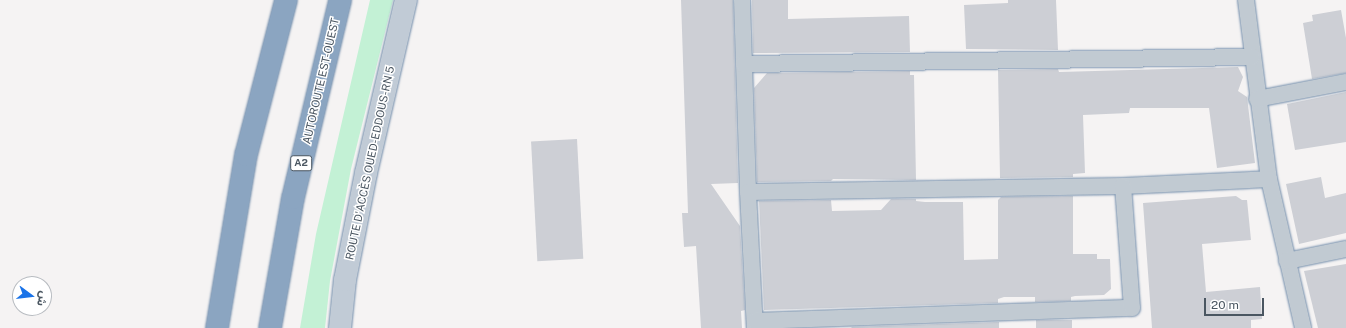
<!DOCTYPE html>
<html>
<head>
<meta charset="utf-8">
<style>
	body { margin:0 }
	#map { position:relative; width:1346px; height:328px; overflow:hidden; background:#f5f3f3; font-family:"Public Sans","Noto Sans Arabic",sans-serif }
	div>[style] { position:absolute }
	.green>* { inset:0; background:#c3f1d5 }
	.building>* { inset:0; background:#cdcfd5; transform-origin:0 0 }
	.roads { filter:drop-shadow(0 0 1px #7690ad) drop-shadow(0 0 1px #7690ad) }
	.street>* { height:16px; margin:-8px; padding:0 8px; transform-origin:8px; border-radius:8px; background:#c1cad2 }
	.secondary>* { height:22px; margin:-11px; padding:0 11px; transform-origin:11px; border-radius:11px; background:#c1cbd6 }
	.highway>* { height:22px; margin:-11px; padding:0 11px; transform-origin:11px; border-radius:11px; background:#8ba5c1 }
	span { translate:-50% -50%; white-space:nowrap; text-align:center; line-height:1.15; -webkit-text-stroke:3px #fff; paint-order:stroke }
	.shield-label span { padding:1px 3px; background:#fff; border:1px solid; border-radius:3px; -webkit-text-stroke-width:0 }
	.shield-label { font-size:10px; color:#4a5661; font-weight:700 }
	.street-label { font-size:11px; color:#4a5661 }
	.north { position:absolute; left:12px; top:276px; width:40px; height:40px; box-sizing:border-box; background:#fff; border:1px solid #b7bbc0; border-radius:50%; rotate:105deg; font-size:11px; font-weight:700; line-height:16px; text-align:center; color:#4a5661 }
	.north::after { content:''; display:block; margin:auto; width:14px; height:18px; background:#1a73e8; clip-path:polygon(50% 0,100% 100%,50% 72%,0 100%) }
	.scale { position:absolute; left:1204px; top:298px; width:60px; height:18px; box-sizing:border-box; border:2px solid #4a5661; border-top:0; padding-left:5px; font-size:12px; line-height:14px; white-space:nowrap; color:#4a5661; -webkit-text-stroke:3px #fff; paint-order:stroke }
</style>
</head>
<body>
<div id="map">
	<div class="green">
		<div style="clip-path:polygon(370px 0,393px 0,351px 169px,330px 281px,325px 328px,300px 328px,316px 234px)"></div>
	</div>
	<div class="building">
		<div style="clip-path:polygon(681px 0,733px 0,738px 183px,711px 184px,740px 226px,745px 310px,741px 311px,742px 328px,701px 328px,696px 246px,684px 247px,682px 213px,688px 213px)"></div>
		<div style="clip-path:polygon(752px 0,788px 0,788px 19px,909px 16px,910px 52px,753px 53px)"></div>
		<div style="clip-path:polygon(1008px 0,1056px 0,1058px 50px,966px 49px,964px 5px,1008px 3px)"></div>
		<div style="clip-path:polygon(1341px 10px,1346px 38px,1346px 73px,1312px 79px,1303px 23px,1313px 21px,1312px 15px)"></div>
		<div style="clip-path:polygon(1238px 67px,1243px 77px,1238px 91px,1247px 97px,1255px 163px,1217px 168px,1209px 108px,1130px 108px,1129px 113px,1083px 115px,1085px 173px,1073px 174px,1073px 177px,1000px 178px,998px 70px,1058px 69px,1059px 72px)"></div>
		<div style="clip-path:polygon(910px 71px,910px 75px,914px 75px,916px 180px,833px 179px,831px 181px,757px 182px,754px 88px,767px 73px)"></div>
		<div style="clip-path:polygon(1346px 92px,1346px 142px,1295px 150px,1287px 104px)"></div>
		<div style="left:577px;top:139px;width:120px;height:46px;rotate:87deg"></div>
		<div style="clip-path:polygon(1321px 177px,1325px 198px,1346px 193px,1346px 233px,1299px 244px,1286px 184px)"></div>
		<div style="clip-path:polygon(1073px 196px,1073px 254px,1097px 254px,1097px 259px,1110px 259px,1111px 289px,1104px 295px,1075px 296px,1071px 297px,1071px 301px,1035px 302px,1035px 297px,1004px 297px,998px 299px,998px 303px,764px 310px,759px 201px,831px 200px,832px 211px,881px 210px,891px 199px,916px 199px,916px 201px,925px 202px,963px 202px,964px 260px,998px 259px,998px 200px,1001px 197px)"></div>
		<div style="clip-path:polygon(1236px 196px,1242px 200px,1247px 200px,1251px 240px,1202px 244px,1206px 292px,1260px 287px,1262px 319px,1251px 320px,1251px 328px,1152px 328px,1143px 203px)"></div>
		<div style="clip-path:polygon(1346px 264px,1346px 328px,1318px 328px,1304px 271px)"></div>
		<div style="left:1072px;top:320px;width:8px;height:36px;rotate:90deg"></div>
		<div style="clip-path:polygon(999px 322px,999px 328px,852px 328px,851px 327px)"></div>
	</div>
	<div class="roads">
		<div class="street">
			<div style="left:742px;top:0;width:192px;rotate:88.2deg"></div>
			<div style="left:748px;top:192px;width:136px;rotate:87.1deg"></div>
			<div style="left:1246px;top:0;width:180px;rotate:82.7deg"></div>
			<div style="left:1269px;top:179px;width:153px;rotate:77.1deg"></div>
			<div style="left:744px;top:64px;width:508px;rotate:-0.79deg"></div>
			<div style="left:1257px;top:99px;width:91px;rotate:-10.8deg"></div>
			<div style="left:748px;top:192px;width:375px;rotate:-0.9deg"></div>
			<div style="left:1123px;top:186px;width:146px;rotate:-2.7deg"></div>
			<div style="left:1287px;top:261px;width:60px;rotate:-11.5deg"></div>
			<div style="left:755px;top:321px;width:377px;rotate:-2deg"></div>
			<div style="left:1132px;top:308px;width:122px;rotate:-94.2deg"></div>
		</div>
		<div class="secondary">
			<div style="left:340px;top:328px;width:48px;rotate:-84.1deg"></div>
			<div style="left:345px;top:280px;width:109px;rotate:-78.9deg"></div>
			<div style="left:366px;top:173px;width:178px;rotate:-77deg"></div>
		</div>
		<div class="highway">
			<div style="left:217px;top:328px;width:175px;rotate:-80.5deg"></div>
			<div style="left:246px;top:155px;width:160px;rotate:-75.5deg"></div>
			<div style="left:270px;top:328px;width:132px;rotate:-80deg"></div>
			<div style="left:293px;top:198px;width:204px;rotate:-76.6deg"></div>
		</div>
	</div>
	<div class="shield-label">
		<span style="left:301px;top:163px">A2</span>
	</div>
	<div class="street-label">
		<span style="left:321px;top:81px;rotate:-77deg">AUTOROUTE EST-OUEST</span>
		<span style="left:370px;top:163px;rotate:-78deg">ROUTE D'ACCÈS OUED-EDDOUS-RN 5</span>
	</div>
	<div class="north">ش</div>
	<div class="scale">20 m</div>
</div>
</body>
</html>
